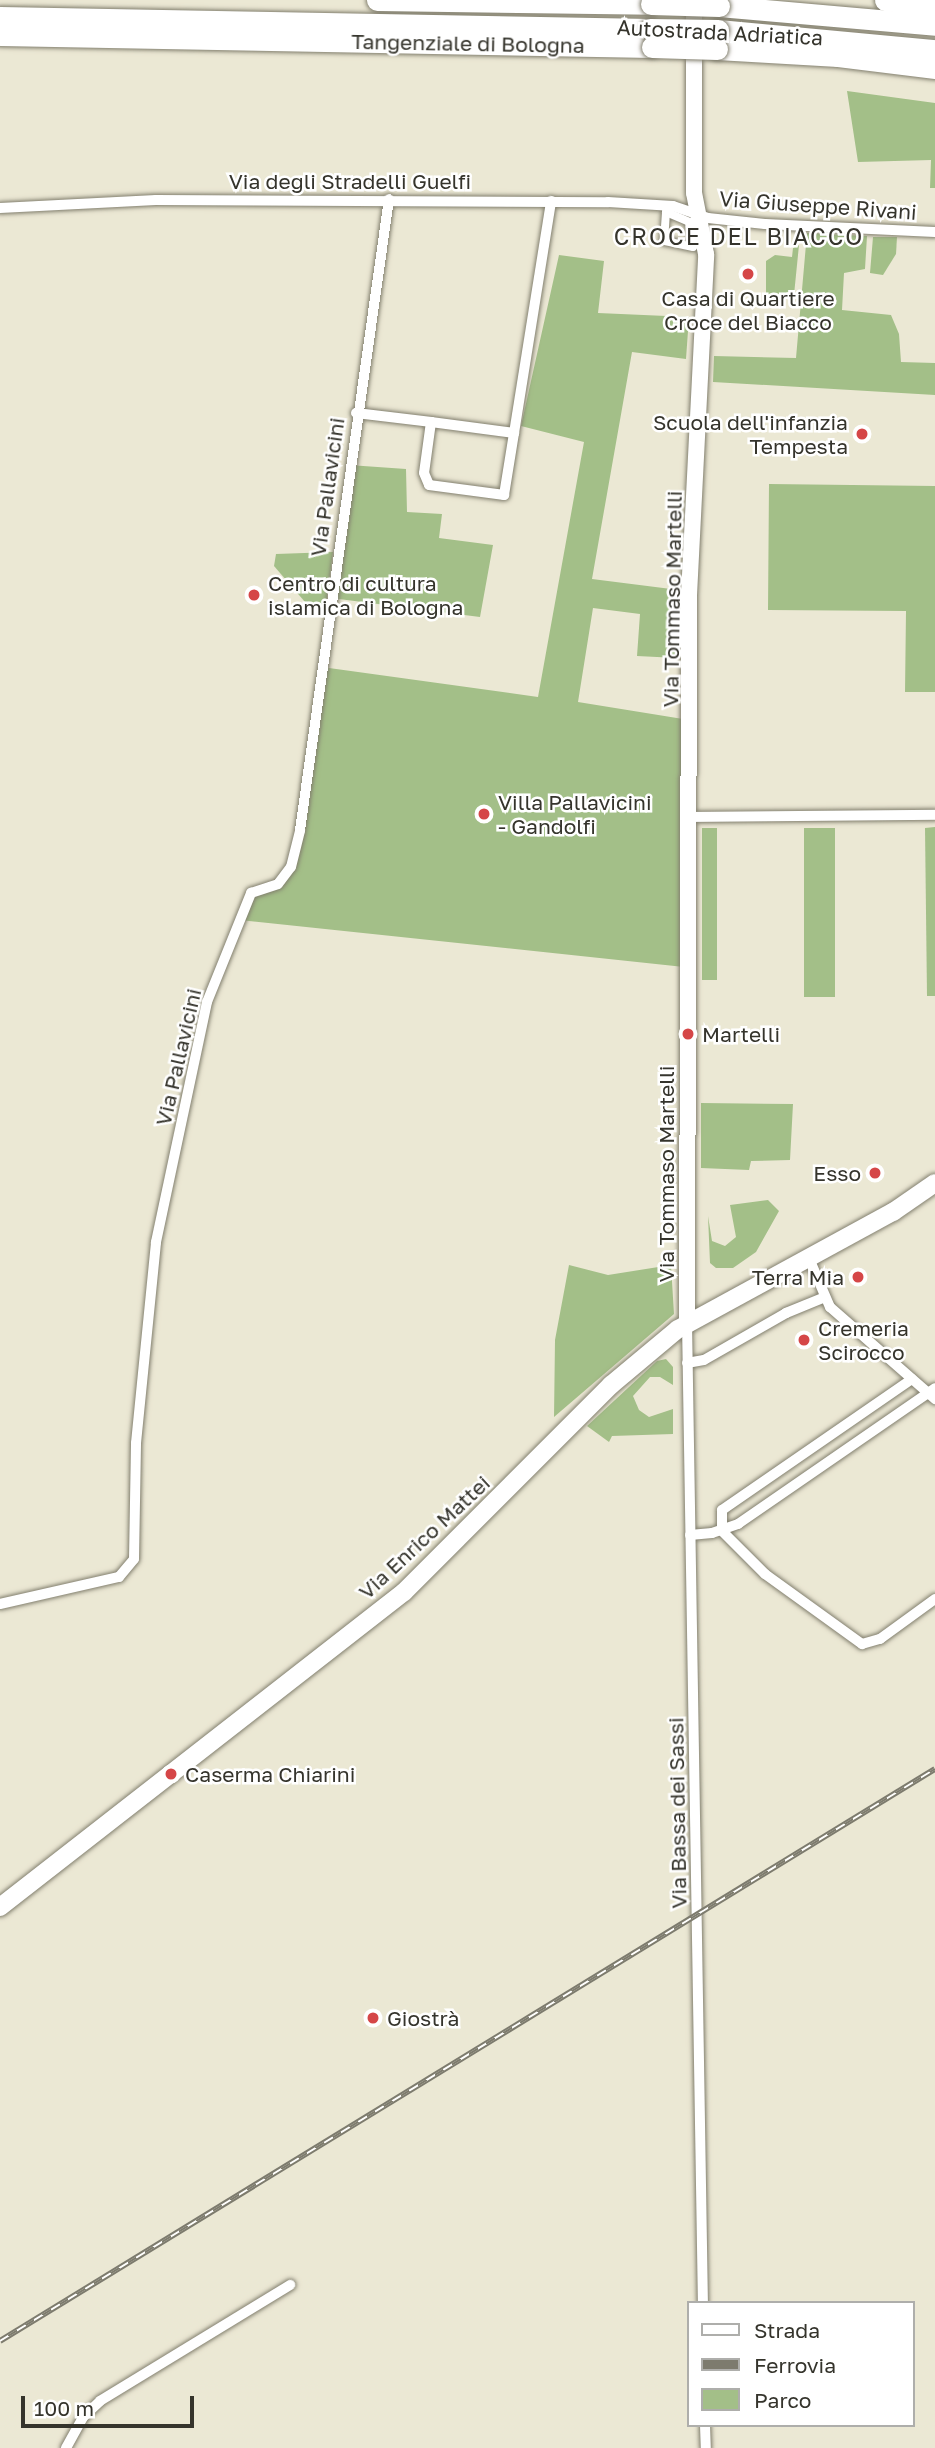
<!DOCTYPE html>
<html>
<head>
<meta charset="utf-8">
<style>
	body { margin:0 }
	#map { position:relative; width:935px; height:2448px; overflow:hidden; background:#ebe8d4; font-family:"Golos Text",sans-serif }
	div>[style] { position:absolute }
	.green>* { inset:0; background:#a3bf88; transform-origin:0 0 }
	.roads { filter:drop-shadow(0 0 2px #827f6e) drop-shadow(0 0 2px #827f6e) }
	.pedestrian>* { height:8px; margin:-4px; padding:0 4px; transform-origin:4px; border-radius:4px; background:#fff }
	.minor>* { height:10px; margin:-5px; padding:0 5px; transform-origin:5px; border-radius:5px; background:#fff }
	.secondary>* { height:16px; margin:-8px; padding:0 8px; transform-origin:8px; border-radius:8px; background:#fff }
	.primary>* { height:18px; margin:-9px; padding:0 9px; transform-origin:9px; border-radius:9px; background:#fff }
	.motorway>* { height:21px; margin:-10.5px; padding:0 10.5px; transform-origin:10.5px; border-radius:10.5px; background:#fff }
	.rail>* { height:6px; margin-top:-3px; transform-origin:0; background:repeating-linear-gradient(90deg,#fff 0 10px,#7d7b6e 0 20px); box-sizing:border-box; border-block:2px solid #7d7b6e }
	.bridges { filter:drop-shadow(0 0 2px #827f6e) drop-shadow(0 0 2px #827f6e) }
	.motorway-bridge>* { height:21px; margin:-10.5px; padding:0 10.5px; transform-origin:10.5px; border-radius:10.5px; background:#fff }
	.dots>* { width:19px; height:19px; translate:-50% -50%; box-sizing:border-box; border:4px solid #fff; border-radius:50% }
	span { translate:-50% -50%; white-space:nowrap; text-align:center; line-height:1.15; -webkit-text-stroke:5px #fff; paint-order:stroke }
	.street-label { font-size:21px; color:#35342c }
	.poi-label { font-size:21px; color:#35342c }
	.right { translate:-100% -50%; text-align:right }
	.left { translate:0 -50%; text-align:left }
	.neighbourhood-label { font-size:23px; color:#35342c; letter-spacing:2px }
	.legend { position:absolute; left:687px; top:2301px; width:228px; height:126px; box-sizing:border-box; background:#fff; border:2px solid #aeaeab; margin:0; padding:9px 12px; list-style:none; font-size:21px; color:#35342c }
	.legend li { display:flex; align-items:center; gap:14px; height:35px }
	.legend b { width:35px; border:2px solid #aeaeab }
	.scale { position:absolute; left:21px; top:2396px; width:173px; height:32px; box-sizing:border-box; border:4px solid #35342c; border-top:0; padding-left:9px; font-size:21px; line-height:24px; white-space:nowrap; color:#35342c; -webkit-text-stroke:5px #fff; paint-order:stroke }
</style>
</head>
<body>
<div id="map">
	<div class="green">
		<div style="clip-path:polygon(847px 91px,935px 103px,935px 188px,930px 188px,931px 160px,858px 162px)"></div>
		<div style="clip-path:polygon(807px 233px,867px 236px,865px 269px,844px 273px,842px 310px,891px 315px,899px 334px,901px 362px,935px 363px,935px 395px,713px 382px,714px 356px,796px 358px)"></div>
		<div style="clip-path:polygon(873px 237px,897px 237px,896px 254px,883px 275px,870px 273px)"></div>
		<div style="clip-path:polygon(799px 245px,794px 295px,766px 294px,766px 261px,775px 255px,792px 257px,793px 248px)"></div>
		<div style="clip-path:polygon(559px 255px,604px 261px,598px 313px,689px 317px,686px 359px,632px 352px,592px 579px,679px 590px,677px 658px,637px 656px,640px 614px,593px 608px,578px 702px,683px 719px,684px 967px,240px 920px,251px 893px,278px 884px,291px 867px,318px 671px,329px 668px,538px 697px,584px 442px,521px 426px)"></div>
		<div style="clip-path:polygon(349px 465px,406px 469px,407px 512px,442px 514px,439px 538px,493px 545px,480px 617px,331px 598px)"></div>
		<div style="clip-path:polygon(769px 484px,935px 486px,935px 692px,905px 692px,906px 611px,768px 610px)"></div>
		<div style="clip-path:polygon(333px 552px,325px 613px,305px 602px,274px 566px,276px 554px)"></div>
		<div style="clip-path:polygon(935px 827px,935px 996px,927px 996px,925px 828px)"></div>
		<div style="left:702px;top:828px;width:15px;height:152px"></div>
		<div style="left:804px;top:828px;width:31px;height:169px"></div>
		<div style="clip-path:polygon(701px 1103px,793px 1104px,790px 1160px,751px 1161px,749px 1170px,701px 1168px)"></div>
		<div style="clip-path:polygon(768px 1200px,779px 1211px,756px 1252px,733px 1268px,716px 1268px,710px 1263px,708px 1216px,712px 1241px,725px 1246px,736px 1237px,730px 1205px)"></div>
		<div style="clip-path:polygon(569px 1265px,608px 1275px,671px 1265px,674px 1314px,554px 1417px,555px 1340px)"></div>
		<div style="clip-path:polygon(666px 1359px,673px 1367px,673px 1385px,660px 1377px,650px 1377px,633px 1396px,639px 1410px,649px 1417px,673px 1409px,673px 1434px,612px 1436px,609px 1442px,587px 1426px,657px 1361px)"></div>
	</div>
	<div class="roads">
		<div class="pedestrian">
			<div style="left:666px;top:212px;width:25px;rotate:23deg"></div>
			<div style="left:689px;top:222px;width:25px;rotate:81deg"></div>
			<div style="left:693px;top:247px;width:30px;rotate:-168deg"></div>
			<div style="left:664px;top:241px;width:29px;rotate:-86deg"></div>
		</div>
		<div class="minor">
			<div style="left:0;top:208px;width:156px;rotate:-2.9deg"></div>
			<div style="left:156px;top:200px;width:452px;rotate:0.3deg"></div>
			<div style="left:608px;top:202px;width:65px;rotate:3.5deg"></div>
			<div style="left:673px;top:206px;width:37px;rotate:19deg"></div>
			<div style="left:708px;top:218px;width:57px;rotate:6deg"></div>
			<div style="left:765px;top:224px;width:170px;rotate:2.7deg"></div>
			<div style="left:356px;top:413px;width:76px;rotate:6.8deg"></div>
			<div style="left:431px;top:422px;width:51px;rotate:97.8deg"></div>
			<div style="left:424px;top:473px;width:13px;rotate:67deg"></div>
			<div style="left:429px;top:485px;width:76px;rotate:7.6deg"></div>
			<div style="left:504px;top:495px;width:63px;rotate:-80.8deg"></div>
			<div style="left:431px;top:422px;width:84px;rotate:7.5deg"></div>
			<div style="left:514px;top:433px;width:235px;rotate:-80.9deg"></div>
			<div style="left:690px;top:817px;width:245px;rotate:-0.5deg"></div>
			<div style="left:808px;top:1256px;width:56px;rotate:66.7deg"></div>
			<div style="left:830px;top:1307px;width:140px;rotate:41.2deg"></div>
			<div style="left:687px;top:1322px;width:981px;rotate:89.07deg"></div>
			<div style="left:687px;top:1363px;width:17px;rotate:-10deg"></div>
			<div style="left:704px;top:1360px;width:95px;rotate:-29.8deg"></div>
			<div style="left:786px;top:1313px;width:42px;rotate:-22.3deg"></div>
			<div style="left:912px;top:1379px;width:231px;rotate:145.4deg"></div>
			<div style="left:722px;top:1510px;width:21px;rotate:90deg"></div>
			<div style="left:722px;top:1531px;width:61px;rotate:45deg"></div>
			<div style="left:765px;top:1574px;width:120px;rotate:35.8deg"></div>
			<div style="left:862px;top:1644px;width:19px;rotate:-16deg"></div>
			<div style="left:880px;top:1639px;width:68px;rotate:-36deg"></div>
			<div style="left:690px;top:1535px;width:22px;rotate:-5deg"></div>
			<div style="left:712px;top:1533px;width:28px;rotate:-19deg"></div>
			<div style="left:738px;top:1524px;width:239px;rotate:-34.6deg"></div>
			<div style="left:0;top:1604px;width:122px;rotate:-12.8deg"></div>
			<div style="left:119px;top:1577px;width:23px;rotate:-50deg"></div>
			<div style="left:134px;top:1559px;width:116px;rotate:-89deg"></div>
			<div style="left:136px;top:1443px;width:202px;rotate:-84.3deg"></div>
			<div style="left:156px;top:1242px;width:245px;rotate:-78deg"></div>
			<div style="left:207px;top:1002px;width:118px;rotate:-68deg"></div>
			<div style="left:251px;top:893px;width:28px;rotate:-18deg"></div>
			<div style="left:278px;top:884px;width:21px;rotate:-53deg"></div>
			<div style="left:291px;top:867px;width:38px;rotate:-76deg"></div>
			<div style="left:300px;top:830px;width:637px;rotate:-81.97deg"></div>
			<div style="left:705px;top:2425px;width:23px;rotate:88deg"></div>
			<div style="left:66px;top:2448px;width:35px;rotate:-61deg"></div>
			<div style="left:83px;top:2417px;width:23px;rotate:-43deg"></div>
			<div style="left:100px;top:2401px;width:223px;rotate:-31.4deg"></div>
		</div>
		<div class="secondary">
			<div style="left:687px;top:1322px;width:727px;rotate:-89.84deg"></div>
			<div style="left:689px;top:595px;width:341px;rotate:-87.1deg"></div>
			<div style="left:706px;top:254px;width:62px;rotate:-101.1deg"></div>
			<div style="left:694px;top:193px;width:193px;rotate:-90deg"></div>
		</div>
		<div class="primary">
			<div style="left:0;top:1907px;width:512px;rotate:-37.94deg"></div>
			<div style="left:404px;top:1592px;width:293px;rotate:-45deg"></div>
			<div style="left:611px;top:1385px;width:87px;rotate:-39.9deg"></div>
			<div style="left:678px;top:1329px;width:245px;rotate:-28.6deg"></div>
			<div style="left:893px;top:1212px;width:51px;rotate:-34.6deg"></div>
		</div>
		<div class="motorway">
			<div style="left:377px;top:0;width:274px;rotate:0.8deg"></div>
			<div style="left:885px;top:0;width:50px;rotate:6.8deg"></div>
			<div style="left:719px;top:6px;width:217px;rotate:5deg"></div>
			<div style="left:0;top:17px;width:650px;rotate:1.06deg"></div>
			<div style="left:718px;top:30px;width:218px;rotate:5.3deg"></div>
			<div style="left:0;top:35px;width:652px;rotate:1.05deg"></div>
			<div style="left:717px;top:49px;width:121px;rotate:3.3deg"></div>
			<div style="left:838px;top:56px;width:98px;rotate:7.1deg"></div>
		</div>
	</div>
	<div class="rail">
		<div style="left:0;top:2341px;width:1096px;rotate:-31.46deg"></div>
	</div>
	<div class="bridges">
		<div class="motorway-bridge">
			<div style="left:651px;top:4px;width:68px;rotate:1.7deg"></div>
			<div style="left:650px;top:29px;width:68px;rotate:0.8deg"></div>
			<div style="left:652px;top:47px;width:65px;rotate:1.8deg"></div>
		</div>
	</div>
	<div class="dots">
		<div style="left:748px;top:274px;background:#d54647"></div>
		<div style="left:862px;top:434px;background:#d54647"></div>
		<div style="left:254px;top:595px;background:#d54647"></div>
		<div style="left:484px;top:814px;background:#d54647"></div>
		<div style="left:688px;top:1034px;background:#d54647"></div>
		<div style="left:875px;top:1173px;background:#d54647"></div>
		<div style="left:858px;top:1277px;background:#d54647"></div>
		<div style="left:804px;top:1340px;background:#d54647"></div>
		<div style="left:171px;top:1774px;background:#d54647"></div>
		<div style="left:373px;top:2018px;background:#d54647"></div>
	</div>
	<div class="street-label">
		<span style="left:720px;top:32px;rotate:3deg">Autostrada Adriatica</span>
		<span style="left:468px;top:43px;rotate:1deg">Tangenziale di Bologna</span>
		<span style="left:350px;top:181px">Via degli Stradelli Guelfi</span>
		<span style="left:818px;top:205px;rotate:4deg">Via Giuseppe Rivani</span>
		<span style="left:327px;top:487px;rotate:-82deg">Via Pallavicini</span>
		<span style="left:672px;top:599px;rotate:-89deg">Via Tommaso Martelli</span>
		<span style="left:178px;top:1057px;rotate:-77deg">Via Pallavicini</span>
		<span style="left:666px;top:1174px;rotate:-90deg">Via Tommaso Martelli</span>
		<span style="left:424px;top:1537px;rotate:-43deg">Via Enrico Mattei</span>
		<span style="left:677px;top:1813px;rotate:-91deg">Via Bassa dei Sassi</span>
	</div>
	<div class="poi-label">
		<span style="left:748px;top:310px">Casa di Quartiere<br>Croce del Biacco</span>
		<span class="right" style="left:848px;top:434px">Scuola dell'infanzia<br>Tempesta</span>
		<span class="left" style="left:268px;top:595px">Centro di cultura<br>islamica di Bologna</span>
		<span class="left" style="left:498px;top:814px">Villa Pallavicini<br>- Gandolfi</span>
		<span class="left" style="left:702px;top:1034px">Martelli</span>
		<span class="right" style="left:861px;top:1173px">Esso</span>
		<span class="right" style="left:844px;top:1277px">Terra Mia</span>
		<span class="left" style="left:818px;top:1340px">Cremeria<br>Scirocco</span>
		<span class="left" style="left:185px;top:1774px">Caserma Chiarini</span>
		<span class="left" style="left:387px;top:2018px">Giostrà</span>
	</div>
	<div class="neighbourhood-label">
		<span style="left:739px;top:236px">CROCE DEL BIACCO</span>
	</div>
	<ul class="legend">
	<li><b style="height:9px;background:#fff"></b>Strada</li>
	<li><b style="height:9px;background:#7d7b6e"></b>Ferrovia</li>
	<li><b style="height:19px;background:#a3bf88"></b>Parco</li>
	</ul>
	<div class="scale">100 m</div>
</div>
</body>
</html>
